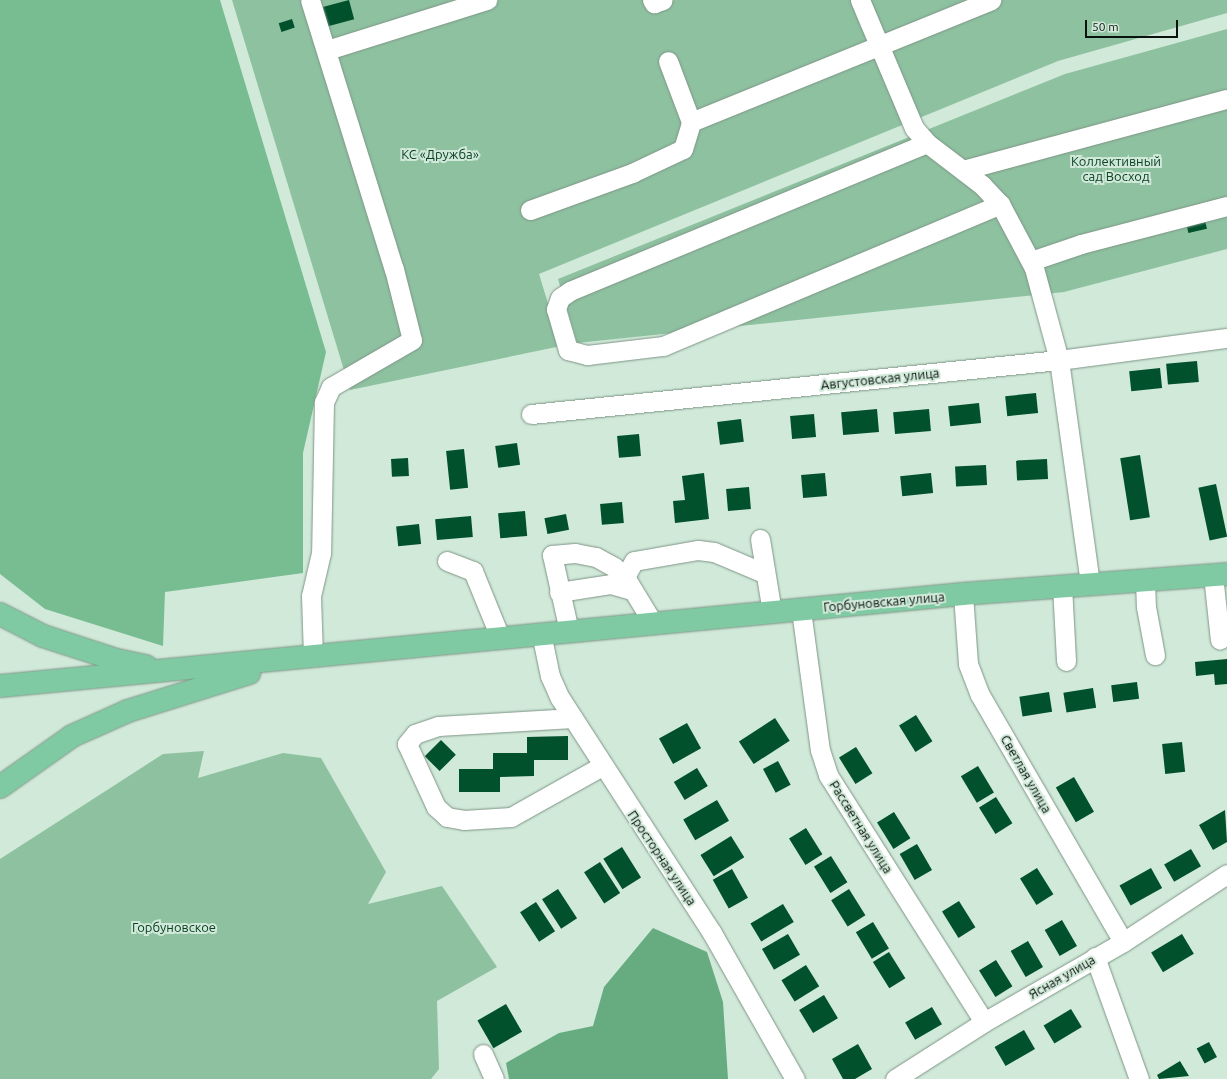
<!DOCTYPE html>
<html>
<head>
<meta charset="utf-8">
<style>
	body { margin:0 }
	#map { position:relative; width:1227px; height:1079px; overflow:hidden; background:#d1e9d9; font-family:Ubuntu,sans-serif }
	div>[style] { position:absolute }
	.green>* { inset:0; background:#8ec1a0 }
	.forest>* { inset:0; background:#78bc91 }
	.water>* { inset:0; background:#67ab80 }
	.building>* { inset:0; background:#01512d; transform-origin:0 0 }
	.roads { filter:drop-shadow(0 0 1px #7e9586) drop-shadow(0 0 1px #7e9586) }
	.minor>* { height:19px; margin:-9.5px; padding:0 9.5px; transform-origin:9.5px; border-radius:9.5px; background:#fff }
	.major>* { height:22px; margin:-11px; padding:0 11px; transform-origin:11px; border-radius:11px; background:#7fcaa3 }
	span { translate:-50% -50%; white-space:nowrap; text-align:center; line-height:1.15; -webkit-text-stroke:4px #d1e9d9; paint-order:stroke }
	.park-label { font-size:13px; color:#0a4125 }
	.street-label { font-size:13px; color:#0a120d }
	.scale { position:absolute; left:1085px; top:20px; width:93px; height:18px; box-sizing:border-box; border:2px solid #0a120d; border-top:0; padding-left:5px; font-size:12px; line-height:14px; white-space:nowrap; color:#0a120d; -webkit-text-stroke:3px #d1e9d9; paint-order:stroke }
</style>
</head>
<body>
<div id="map">
	<div class="green">
		<div style="clip-path:polygon(232px 0,1227px 0,1227px 13px,1058px 61px,539px 274px,561px 346px,350px 390px)"></div>
		<div style="clip-path:polygon(1227px 29px,1227px 249px,1064px 292px,577px 343px,558px 279px,1065px 74px)"></div>
		<div style="clip-path:polygon(204px 751px,198px 778px,283px 753px,321px 758px,386px 872px,368px 904px,442px 886px,497px 967px,437px 1001px,439px 1069px,431px 1079px,0 1079px,0 859px,163px 754px)"></div>
	</div>
	<div class="forest">
		<div style="clip-path:polygon(0 0,220px 0,326px 352px,303px 453px,303px 573px,165px 592px,163px 646px,45px 609px,0 574px)"></div>
	</div>
	<div class="water">
		<div style="clip-path:polygon(653px 928px,707px 952px,723px 1002px,728px 1079px,509px 1079px,506px 1063px,559px 1033px,593px 1026px,604px 987px)"></div>
	</div>
	<div class="building">
		<div style="left:349px;top:0;width:20px;height:27px;rotate:75deg"></div>
		<div style="left:292px;top:19px;width:9px;height:14px;rotate:72deg"></div>
		<div style="left:1204px;top:216px;width:13px;height:19px;rotate:77deg"></div>
		<div style="left:1197px;top:361px;width:21px;height:31px;rotate:85deg"></div>
		<div style="left:1160px;top:368px;width:20px;height:31px;rotate:84deg"></div>
		<div style="left:1036px;top:393px;width:20px;height:31px;rotate:84deg"></div>
		<div style="left:979px;top:403px;width:20px;height:31px;rotate:84deg"></div>
		<div style="left:877px;top:409px;width:23px;height:36px;rotate:85deg"></div>
		<div style="left:929px;top:409px;width:22px;height:36px;rotate:85deg"></div>
		<div style="left:814px;top:414px;width:23px;height:24px;rotate:85deg"></div>
		<div style="left:741px;top:419px;width:23px;height:24px;rotate:83deg"></div>
		<div style="left:639px;top:434px;width:22px;height:22px;rotate:85deg"></div>
		<div style="left:517px;top:443px;width:22px;height:22px;rotate:82deg"></div>
		<div style="left:464px;top:449px;width:39px;height:18px;rotate:84deg"></div>
		<div style="left:1140px;top:455px;width:63px;height:20px;rotate:81deg"></div>
		<div style="left:408px;top:458px;width:18px;height:17px;rotate:87deg"></div>
		<div style="left:1047px;top:459px;width:20px;height:31px;rotate:87deg"></div>
		<div style="left:986px;top:465px;width:20px;height:31px;rotate:87deg"></div>
		<div style="clip-path:polygon(704px 473px,709px 519px,675px 523px,673px 501px,685px 500px,682px 476px)"></div>
		<div style="left:825px;top:473px;width:23px;height:24px;rotate:85deg"></div>
		<div style="left:931px;top:473px;width:20px;height:31px;rotate:84deg"></div>
		<div style="left:1216px;top:484px;width:54px;height:18px;rotate:78deg"></div>
		<div style="left:749px;top:487px;width:22px;height:23px;rotate:85deg"></div>
		<div style="left:622px;top:502px;width:21px;height:22px;rotate:85deg"></div>
		<div style="left:525px;top:511px;width:25px;height:27px;rotate:85deg"></div>
		<div style="left:566px;top:514px;width:16px;height:22px;rotate:79deg"></div>
		<div style="left:471px;top:516px;width:21px;height:36px;rotate:85deg"></div>
		<div style="left:419px;top:524px;width:20px;height:23px;rotate:84deg"></div>
		<div style="clip-path:polygon(1227px 659px,1227px 684px,1215px 685px,1214px 674px,1196px 676px,1195px 662px)"></div>
		<div style="left:1137px;top:682px;width:17px;height:26px;rotate:83deg"></div>
		<div style="left:1093px;top:688px;width:20px;height:30px;rotate:81deg"></div>
		<div style="left:1049px;top:692px;width:20px;height:30px;rotate:81deg"></div>
		<div style="left:916px;top:715px;width:31px;height:20px;rotate:58deg"></div>
		<div style="left:775px;top:718px;width:27px;height:43px;rotate:57deg"></div>
		<div style="left:687px;top:723px;width:29px;height:32px;rotate:61deg"></div>
		<div style="clip-path:polygon(568px 736px,568px 760px,534px 760px,534px 776px,500px 777px,500px 792px,459px 792px,459px 769px,493px 769px,493px 753px,527px 753px,527px 737px)"></div>
		<div style="left:441px;top:740px;width:21px;height:23px;rotate:45deg"></div>
		<div style="left:1182px;top:742px;width:30px;height:20px;rotate:84deg"></div>
		<div style="left:856px;top:747px;width:31px;height:20px;rotate:58deg"></div>
		<div style="left:778px;top:761px;width:27px;height:17px;rotate:62deg"></div>
		<div style="left:978px;top:766px;width:31px;height:20px;rotate:59deg"></div>
		<div style="left:697px;top:768px;width:21px;height:27px;rotate:59deg"></div>
		<div style="left:1074px;top:777px;width:40px;height:21px;rotate:60deg"></div>
		<div style="left:996px;top:797px;width:31px;height:20px;rotate:58deg"></div>
		<div style="left:717px;top:800px;width:24px;height:39px;rotate:60deg"></div>
		<div style="clip-path:polygon(1225px 810px,1227px 842px,1213px 850px,1199px 825px)"></div>
		<div style="left:894px;top:812px;width:31px;height:20px;rotate:58deg"></div>
		<div style="left:806px;top:828px;width:31px;height:20px;rotate:58deg"></div>
		<div style="left:731px;top:836px;width:25px;height:36px;rotate:58deg"></div>
		<div style="left:917px;top:844px;width:30px;height:20px;rotate:60deg"></div>
		<div style="left:622px;top:847px;width:36px;height:22px;rotate:58deg"></div>
		<div style="left:1191px;top:849px;width:20px;height:31px;rotate:60deg"></div>
		<div style="left:831px;top:856px;width:31px;height:20px;rotate:58deg"></div>
		<div style="left:600px;top:862px;width:37px;height:19px;rotate:57deg"></div>
		<div style="left:1037px;top:868px;width:31px;height:20px;rotate:58deg"></div>
		<div style="left:1151px;top:868px;width:23px;height:36px;rotate:61deg"></div>
		<div style="left:732px;top:869px;width:33px;height:22px;rotate:61deg"></div>
		<div style="left:558px;top:889px;width:35px;height:19px;rotate:57deg"></div>
		<div style="left:849px;top:889px;width:31px;height:21px;rotate:58deg"></div>
		<div style="left:959px;top:901px;width:31px;height:20px;rotate:58deg"></div>
		<div style="left:536px;top:902px;width:35px;height:19px;rotate:57deg"></div>
		<div style="left:783px;top:904px;width:21px;height:38px;rotate:59deg"></div>
		<div style="left:1062px;top:920px;width:30px;height:20px;rotate:60deg"></div>
		<div style="left:873px;top:922px;width:31px;height:20px;rotate:59deg"></div>
		<div style="left:788px;top:934px;width:24px;height:30px;rotate:60deg"></div>
		<div style="left:1182px;top:934px;width:23px;height:36px;rotate:59deg"></div>
		<div style="left:1028px;top:941px;width:30px;height:20px;rotate:60deg"></div>
		<div style="left:889px;top:952px;width:31px;height:19px;rotate:58deg"></div>
		<div style="left:996px;top:960px;width:31px;height:20px;rotate:58deg"></div>
		<div style="left:806px;top:965px;width:25px;height:29px;rotate:58deg"></div>
		<div style="left:824px;top:995px;width:27px;height:29px;rotate:59deg"></div>
		<div style="left:506px;top:1004px;width:32px;height:33px;rotate:60deg"></div>
		<div style="left:932px;top:1007px;width:20px;height:31px;rotate:60deg"></div>
		<div style="left:1071px;top:1009px;width:21px;height:32px;rotate:59deg"></div>
		<div style="left:1024px;top:1030px;width:22px;height:34px;rotate:60deg"></div>
		<div style="left:1209px;top:1042px;width:17px;height:14px;rotate:62deg"></div>
		<div style="clip-path:polygon(858px 1044px,872px 1069px,855px 1079px,843px 1079px,832px 1059px)"></div>
		<div style="clip-path:polygon(1180px 1061px,1189px 1076px,1159px 1079px,1157px 1075px)"></div>
	</div>
	<div class="roads">
		<div class="minor">
			<div style="left:310px;top:0;width:282px;rotate:72.7deg"></div>
			<div style="left:394px;top:269px;width:73px;rotate:75.8deg"></div>
			<div style="left:412px;top:340px;width:94px;rotate:149.9deg"></div>
			<div style="left:331px;top:387px;width:17px;rotate:115deg"></div>
			<div style="left:324px;top:402px;width:151px;rotate:91.1deg"></div>
			<div style="left:321px;top:553px;width:44px;rotate:103.1deg"></div>
			<div style="left:311px;top:596px;width:61px;rotate:88.1deg"></div>
			<div style="left:652px;top:0;width:4px;rotate:56deg"></div>
			<div style="left:654px;top:3px;width:9px;rotate:-18deg"></div>
			<div style="left:860px;top:0;width:139px;rotate:67.1deg"></div>
			<div style="left:914px;top:128px;width:20px;rotate:49deg"></div>
			<div style="left:927px;top:143px;width:69px;rotate:37.4deg"></div>
			<div style="left:982px;top:185px;width:26px;rotate:47deg"></div>
			<div style="left:1000px;top:204px;width:72px;rotate:62deg"></div>
			<div style="left:1034px;top:268px;width:95px;rotate:74.8deg"></div>
			<div style="left:1059px;top:360px;width:226px;rotate:82.1deg"></div>
			<div style="left:327px;top:50px;width:168px;rotate:-17.4deg"></div>
			<div style="left:691px;top:122px;width:324px;rotate:-22.1deg"></div>
			<div style="left:927px;top:143px;width:386px;rotate:157.5deg"></div>
			<div style="left:570px;top:291px;width:12px;rotate:145deg"></div>
			<div style="left:560px;top:298px;width:12px;rotate:110deg"></div>
			<div style="left:556px;top:309px;width:43px;rotate:73.7deg"></div>
			<div style="left:568px;top:350px;width:20px;rotate:15deg"></div>
			<div style="left:587px;top:355px;width:77px;rotate:-6.8deg"></div>
			<div style="left:663px;top:346px;width:366px;rotate:-22.8deg"></div>
			<div style="left:963px;top:170px;width:273px;rotate:-15.1deg"></div>
			<div style="left:530px;top:210px;width:109px;rotate:-19.9deg"></div>
			<div style="left:632px;top:173px;width:56px;rotate:-25.2deg"></div>
			<div style="left:683px;top:149px;width:28px;rotate:-73deg"></div>
			<div style="left:691px;top:122px;width:65px;rotate:-110.7deg"></div>
			<div style="left:1031px;top:261px;width:53px;rotate:-18.8deg"></div>
			<div style="left:1081px;top:244px;width:151px;rotate:-14.6deg"></div>
			<div style="left:531px;top:414px;width:531px;rotate:-5.84deg"></div>
			<div style="left:1059px;top:360px;width:169px;rotate:-7.5deg"></div>
			<div style="left:760px;top:539px;width:74px;rotate:80.7deg"></div>
			<div style="left:447px;top:561px;width:28px;rotate:21deg"></div>
			<div style="left:473px;top:571px;width:71px;rotate:67.8deg"></div>
			<div style="left:1213px;top:575px;width:65px;rotate:83.9deg"></div>
			<div style="left:625px;top:577px;width:18px;rotate:-61deg"></div>
			<div style="left:634px;top:561px;width:65px;rotate:-9.8deg"></div>
			<div style="left:698px;top:550px;width:16px;rotate:7deg"></div>
			<div style="left:714px;top:552px;width:54px;rotate:22.8deg"></div>
			<div style="left:1145px;top:580px;width:27px;rotate:88deg"></div>
			<div style="left:1146px;top:607px;width:49px;rotate:79.4deg"></div>
			<div style="left:1062px;top:586px;width:75px;rotate:86.9deg"></div>
			<div style="left:559px;top:592px;width:53px;rotate:-8.7deg"></div>
			<div style="left:611px;top:584px;width:22px;rotate:16deg"></div>
			<div style="left:963px;top:594px;width:70px;rotate:85.9deg"></div>
			<div style="left:968px;top:664px;width:33px;rotate:69deg"></div>
			<div style="left:980px;top:695px;width:285px;rotate:59.9deg"></div>
			<div style="left:801px;top:610px;width:141px;rotate:82.3deg"></div>
			<div style="left:820px;top:750px;width:26px;rotate:72deg"></div>
			<div style="left:828px;top:775px;width:292px;rotate:57.7deg"></div>
			<div style="left:569px;top:631px;width:78px;rotate:-102.6deg"></div>
			<div style="left:552px;top:555px;width:23px;rotate:-5deg"></div>
			<div style="left:575px;top:553px;width:21px;rotate:11deg"></div>
			<div style="left:596px;top:557px;width:21px;rotate:29deg"></div>
			<div style="left:614px;top:567px;width:15px;rotate:42deg"></div>
			<div style="left:625px;top:577px;width:54px;rotate:58.7deg"></div>
			<div style="left:541px;top:633px;width:44px;rotate:78.2deg"></div>
			<div style="left:550px;top:676px;width:24px;rotate:66deg"></div>
			<div style="left:560px;top:698px;width:280px;rotate:57.1deg"></div>
			<div style="left:712px;top:933px;width:168px;rotate:60.4deg"></div>
			<div style="left:573px;top:718px;width:135px;rotate:176.6deg"></div>
			<div style="left:438px;top:726px;width:24px;rotate:161deg"></div>
			<div style="left:415px;top:734px;width:13px;rotate:129deg"></div>
			<div style="left:407px;top:744px;width:69px;rotate:65.3deg"></div>
			<div style="left:436px;top:807px;width:15px;rotate:42deg"></div>
			<div style="left:447px;top:817px;width:17px;rotate:10deg"></div>
			<div style="left:464px;top:820px;width:47px;rotate:-3.7deg"></div>
			<div style="left:511px;top:817px;width:104px;rotate:-29.3deg"></div>
			<div style="left:1095px;top:957px;width:130px;rotate:70.2deg"></div>
			<div style="left:483px;top:1054px;width:27px;rotate:66deg"></div>
			<div style="left:895px;top:1079px;width:106px;rotate:-32.6deg"></div>
			<div style="left:984px;top:1022px;width:160px;rotate:-29.9deg"></div>
			<div style="left:1123px;top:942px;width:124px;rotate:-33.2deg"></div>
		</div>
		<div class="major">
			<div style="left:0;top:614px;width:48px;rotate:27.1deg"></div>
			<div style="left:43px;top:636px;width:78px;rotate:18deg"></div>
			<div style="left:117px;top:660px;width:30px;rotate:12deg"></div>
			<div style="left:0;top:686px;width:967px;rotate:-5.46deg"></div>
			<div style="left:963px;top:594px;width:265px;rotate:-4.3deg"></div>
			<div style="left:0;top:787px;width:88px;rotate:-35.3deg"></div>
			<div style="left:72px;top:736px;width:61px;rotate:-24.1deg"></div>
			<div style="left:128px;top:711px;width:127px;rotate:-17.4deg"></div>
		</div>
	</div>
	<div class="park-label">
		<span style="left:440px;top:154px">КС «Дружба»</span>
		<span style="left:1116px;top:169px">Коллективный<br>сад Восход</span>
		<span style="left:174px;top:927px">Горбуновское</span>
	</div>
	<div class="street-label">
		<span style="left:880px;top:379px;rotate:-6deg">Августовская улица</span>
		<span style="left:884px;top:602px;rotate:-5deg">Горбуновская улица</span>
		<span style="left:1026px;top:774px;rotate:60deg">Светлая улица</span>
		<span style="left:861px;top:827px;rotate:58deg">Рассветная улица</span>
		<span style="left:662px;top:858px;rotate:56deg">Просторная улица</span>
		<span style="left:1062px;top:977px;rotate:-30deg">Ясная улица</span>
	</div>
	<div class="scale">50 m</div>
</div>
</body>
</html>
